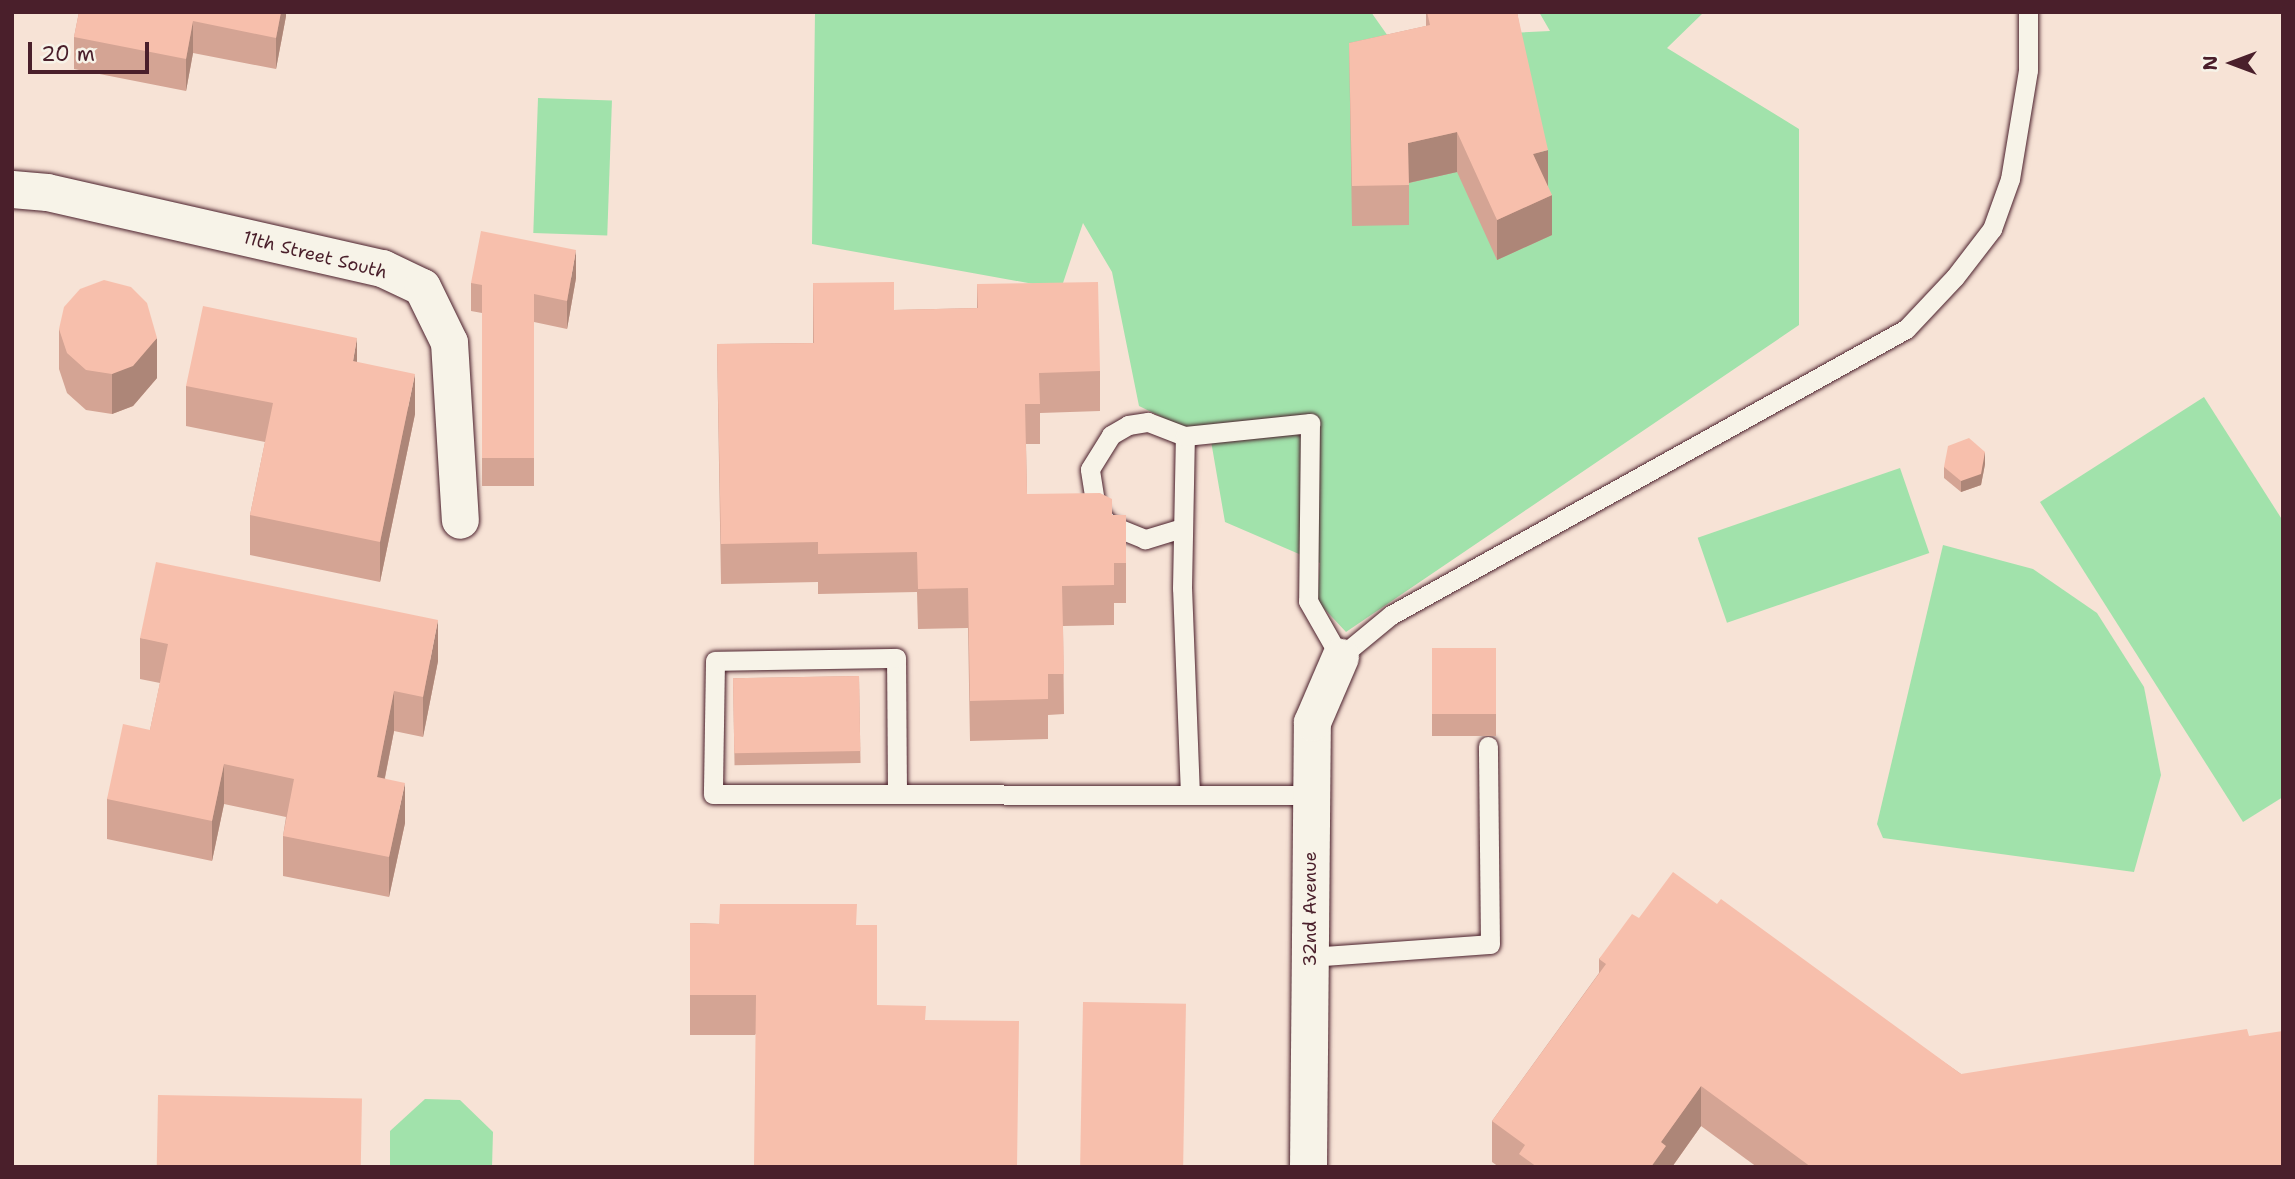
<!DOCTYPE html>
<html>
<head>
<meta charset="utf-8">
<style>
	body { margin:0 }
	#map { position:relative; width:2295px; height:1179px; overflow:hidden; background:#f7e3d6; font-family:"Shantell Sans",sans-serif }
	div>[style] { position:absolute }
	.green>* { inset:0; background:#a1e2ab; transform-origin:0 0 }
	.roads { filter:drop-shadow(0 0 2px #4a1f2b) drop-shadow(0 0 2px #4a1f2b) }
	.service>* { height:19px; margin:-9.5px; padding:0 9.5px; transform-origin:9.5px; border-radius:9.5px; background:#f7f3e8 }
	.minor>* { height:37px; margin:-18.5px; padding:0 18.5px; transform-origin:18.5px; border-radius:18.5px; background:#f7f3e8 }
	.wall>* { inset:0; background:#d4a494; transform-origin:0 0 }
	.shaded-wall>* { inset:0; background:#ad8678 }
	.building>* { inset:0; background:#f7bfac; transform-origin:0 0 }
	span { translate:-50% -50%; white-space:nowrap; text-align:center; line-height:1.15; -webkit-text-stroke:6px #f7f3e8; paint-order:stroke }
	.street-label { font-size:18px; color:#4a1f2b }
	.frame { position:absolute; inset:0; border:14px solid #4a1f2b; pointer-events:none }
	.north { position:absolute; left:2197px; top:28px; width:70px; height:70px; -webkit-text-stroke:5px #f7f3e8; paint-order:stroke; rotate:270deg; font-size:19px; font-weight:700; line-height:28px; text-align:center; color:#4a1f2b }
	.north::after { content:''; display:block; margin:auto; width:24px; height:32px; background:#4a1f2b; clip-path:polygon(50% 0,100% 100%,50% 72%,0 100%) }
	.scale { position:absolute; left:28px; top:42px; width:121px; height:32px; box-sizing:border-box; border:4px solid #4a1f2b; border-top:0; padding-left:9px; font-size:21px; line-height:24px; white-space:nowrap; color:#4a1f2b; -webkit-text-stroke:5px #f7f3e8; paint-order:stroke }
</style>
</head>
<body>
<div id="map">
	<div class="green">
		<div style="clip-path:polygon(815px 12px,1371px 12px,1390px 39px,1550px 31px,1539px 12px,1704px 12px,1667px 48px,1799px 129px,1799px 325px,1346px 632px,1317px 601px,1320px 563px,1225px 522px,1211px 441px,1139px 406px,1112px 272px,1083px 223px,1061px 289px,812px 244px)"></div>
		<div style="left:538px;top:98px;width:74px;height:135px;rotate:2deg"></div>
		<div style="clip-path:polygon(2204px 397px,2283px 521px,2283px 797px,2243px 822px,2040px 502px)"></div>
		<div style="left:1900px;top:468px;width:90px;height:214px;rotate:71deg"></div>
		<div style="clip-path:polygon(1943px 545px,2033px 569px,2097px 613px,2144px 687px,2161px 775px,2134px 872px,1883px 838px,1877px 824px)"></div>
		<div style="clip-path:polygon(425px 1099px,460px 1100px,493px 1132px,492px 1167px,390px 1167px,390px 1131px)"></div>
	</div>
	<div class="roads">
		<div class="service">
			<div style="left:1182px;top:528px;width:39px;rotate:163deg"></div>
			<div style="left:1145px;top:539px;width:40px;rotate:-158deg"></div>
			<div style="left:1108px;top:524px;width:20px;rotate:-127deg"></div>
			<div style="left:1096px;top:508px;width:39px;rotate:-99deg"></div>
			<div style="left:1090px;top:469px;width:40px;rotate:-58deg"></div>
			<div style="left:1111px;top:435px;width:20px;rotate:-30deg"></div>
			<div style="left:1128px;top:425px;width:20px;rotate:-9deg"></div>
			<div style="left:1148px;top:422px;width:40px;rotate:21deg"></div>
			<div style="left:897px;top:794px;width:136px;rotate:-90.4deg"></div>
			<div style="left:896px;top:658px;width:181px;rotate:179.1deg"></div>
			<div style="left:715px;top:661px;width:133px;rotate:90.9deg"></div>
			<div style="left:713px;top:794px;width:597px;rotate:0.1deg"></div>
			<div style="left:1190px;top:795px;width:207px;rotate:-92.2deg"></div>
			<div style="left:1182px;top:588px;width:152px;rotate:-88.9deg"></div>
			<div style="left:1185px;top:436px;width:126px;rotate:-5.9deg"></div>
			<div style="left:1310px;top:423px;width:178px;rotate:90.6deg"></div>
			<div style="left:1308px;top:601px;width:64px;rotate:60.3deg"></div>
			<div style="left:1340px;top:657px;width:66px;rotate:-39.5deg"></div>
			<div style="left:1391px;top:615px;width:589px;rotate:-29.05deg"></div>
			<div style="left:1906px;top:329px;width:71px;rotate:-46.7deg"></div>
			<div style="left:1955px;top:277px;width:61px;rotate:-52.4deg"></div>
			<div style="left:1992px;top:229px;width:53px;rotate:-70.2deg"></div>
			<div style="left:2010px;top:179px;width:110px;rotate:-80.6deg"></div>
			<div style="left:2028px;top:70px;width:58px;rotate:-90deg"></div>
			<div style="left:1309px;top:957px;width:181px;rotate:-4.1deg"></div>
			<div style="left:1490px;top:944px;width:198px;rotate:-90.6deg"></div>
		</div>
		<div class="minor">
			<div style="left:12px;top:189px;width:35px;rotate:5deg"></div>
			<div style="left:47px;top:192px;width:344px;rotate:12.8deg"></div>
			<div style="left:382px;top:268px;width:44px;rotate:25.4deg"></div>
			<div style="left:422px;top:287px;width:61px;rotate:63.9deg"></div>
			<div style="left:449px;top:342px;width:178px;rotate:86.5deg"></div>
			<div style="left:1308px;top:1167px;width:445px;rotate:-89.5deg"></div>
			<div style="left:1312px;top:722px;width:71px;rotate:-66.7deg"></div>
		</div>
	</div>
	<div class="wall">
		<div style="clip-path:polygon(79px 12px,286px 12px,286px 16px,276px 69px,193px 53px,186px 91px,74px 69px,74px 37px)"></div>
		<div style="clip-path:polygon(1426px 12px,1517px 12px,1548px 186px,1552px 235px,1497px 260px,1457px 172px,1409px 183px,1409px 225px,1352px 226px,1349px 43px,1426px 26px)"></div>
		<div style="clip-path:polygon(576px 278px,567px 329px,534px 322px,534px 486px,482px 486px,482px 313px,471px 311px,471px 283px)"></div>
		<div style="clip-path:polygon(813px 283px,894px 310px,977px 308px,977px 284px,1100px 371px,1100px 411px,1040px 413px,1040px 444px,1026px 444px,1027px 494px,1112px 515px,1126px 515px,1126px 603px,1114px 603px,1114px 625px,1063px 626px,1064px 714px,1048px 715px,1048px 739px,970px 741px,968px 628px,918px 629px,917px 592px,818px 594px,818px 582px,721px 584px,717px 344px,813px 343px)"></div>
		<div style="clip-path:polygon(59px 329px,157px 378px,133px 406px,112px 414px,86px 410px,67px 393px,59px 369px)"></div>
		<div style="clip-path:polygon(357px 362px,415px 414px,380px 582px,250px 555px,250px 515px,265px 442px,186px 426px,186px 386px)"></div>
		<div style="clip-path:polygon(1985px 464px,1981px 485px,1961px 492px,1944px 478px,1944px 467px)"></div>
		<div style="clip-path:polygon(140px 638px,438px 661px,423px 737px,394px 731px,385px 778px,405px 823px,389px 897px,283px 876px,283px 836px,286px 817px,224px 804px,212px 861px,107px 839px,107px 799px,150px 730px,160px 683px,140px 679px)"></div>
		<div style="left:1432px;top:648px;width:64px;height:88px"></div>
		<div style="left:859px;top:676px;width:87px;height:126px;rotate:89deg"></div>
		<div style="clip-path:polygon(857px 904px,755px 1035px,690px 1035px,690px 923px,719px 924px)"></div>
		<div style="clip-path:polygon(1717px 904px,1961px 1074px,2283px 1167px,1757px 1167px,1701px 1126px,1672px 1167px,1499px 1167px,1492px 1162px,1492px 1121px,1599px 973px,1599px 959px,1639px 918px)"></div>
	</div>
	<div class="shaded-wall">
		<div style="clip-path:polygon(281px 12px,286px 12px,286px 16px,276px 69px,276px 38px)"></div>
		<div style="clip-path:polygon(193px 21px,193px 53px,186px 91px,186px 59px)"></div>
		<div style="clip-path:polygon(1457px 132px,1457px 172px,1408px 183px,1408px 143px)"></div>
		<div style="clip-path:polygon(1548px 150px,1548px 190px,1533px 154px)"></div>
		<div style="clip-path:polygon(1552px 195px,1552px 235px,1497px 260px,1497px 220px)"></div>
		<div style="clip-path:polygon(576px 250px,576px 278px,567px 329px,567px 301px)"></div>
		<div style="clip-path:polygon(157px 338px,157px 378px,133px 406px,112px 414px,112px 374px)"></div>
		<div style="clip-path:polygon(357px 338px,357px 378px,353px 361px)"></div>
		<div style="clip-path:polygon(415px 374px,415px 414px,380px 582px,380px 542px)"></div>
		<div style="clip-path:polygon(1985px 452px,1985px 464px,1981px 485px,1961px 492px,1961px 481px)"></div>
		<div style="clip-path:polygon(438px 620px,438px 661px,423px 737px,423px 697px)"></div>
		<div style="clip-path:polygon(394px 691px,394px 731px,377px 817px,377px 777px)"></div>
		<div style="clip-path:polygon(224px 764px,224px 804px,212px 861px,212px 821px)"></div>
		<div style="clip-path:polygon(405px 783px,405px 823px,389px 897px,389px 857px)"></div>
		<div style="clip-path:polygon(1701px 1086px,1701px 1126px,1672px 1167px,1651px 1167px,1661px 1142px)"></div>
	</div>
	<div class="building">
		<div style="clip-path:polygon(79px 12px,281px 12px,276px 38px,193px 21px,186px 59px,74px 37px)"></div>
		<div style="clip-path:polygon(1427px 12px,1517px 12px,1548px 150px,1533px 154px,1552px 195px,1497px 220px,1457px 132px,1408px 143px,1409px 185px,1352px 186px,1349px 43px,1430px 25px)"></div>
		<div style="clip-path:polygon(481px 231px,576px 250px,567px 301px,534px 294px,534px 458px,482px 458px,482px 285px,471px 283px)"></div>
		<div style="clip-path:polygon(104px 280px,131px 287px,147px 303px,157px 338px,133px 366px,112px 374px,86px 370px,67px 353px,59px 329px,64px 307px,80px 289px)"></div>
		<div style="clip-path:polygon(894px 282px,894px 310px,978px 308px,977px 284px,1098px 282px,1100px 371px,1039px 373px,1040px 404px,1025px 404px,1027px 494px,1100px 493px,1112px 499px,1112px 515px,1126px 515px,1126px 563px,1114px 563px,1114px 585px,1062px 586px,1064px 674px,1048px 674px,1048px 699px,970px 701px,968px 588px,918px 589px,917px 552px,818px 554px,818px 542px,721px 544px,717px 344px,814px 343px,813px 283px)"></div>
		<div style="clip-path:polygon(203px 306px,357px 338px,353px 361px,415px 374px,380px 542px,250px 515px,273px 403px,186px 386px)"></div>
		<div style="clip-path:polygon(1969px 438px,1985px 452px,1981px 474px,1961px 481px,1944px 467px,1948px 446px)"></div>
		<div style="clip-path:polygon(156px 562px,438px 620px,423px 697px,394px 691px,377px 777px,405px 783px,389px 857px,283px 836px,294px 779px,224px 764px,212px 821px,107px 799px,123px 724px,150px 730px,168px 644px,140px 638px)"></div>
		<div style="left:1432px;top:648px;width:64px;height:66px"></div>
		<div style="left:859px;top:676px;width:75px;height:126px;rotate:89deg"></div>
		<div style="clip-path:polygon(1673px 872px,1717px 904px,1721px 899px,1961px 1074px,2247px 1029px,2249px 1036px,2283px 1031px,2283px 1167px,1811px 1167px,1701px 1086px,1661px 1142px,1666px 1146px,1651px 1167px,1537px 1167px,1519px 1154px,1525px 1145px,1492px 1121px,1606px 964px,1599px 959px,1632px 914px,1639px 918px)"></div>
		<div style="clip-path:polygon(720px 904px,857px 904px,856px 925px,877px 925px,877px 1005px,926px 1006px,925px 1020px,1019px 1021px,1017px 1167px,754px 1167px,756px 995px,690px 995px,690px 923px,719px 924px)"></div>
		<div style="left:1083px;top:1002px;width:103px;height:165px;rotate:1deg"></div>
		<div style="left:158px;top:1095px;width:204px;height:72px;rotate:1deg"></div>
	</div>
	<div class="street-label">
		<span style="left:315px;top:255px;rotate:14deg">11th Street South</span>
		<span style="left:1310px;top:909px;rotate:-90deg">32nd Avenue</span>
	</div>
	<div class="frame"></div>
	<div class="north">N</div>
	<div class="scale">20 m</div>
</div>
</body>
</html>
